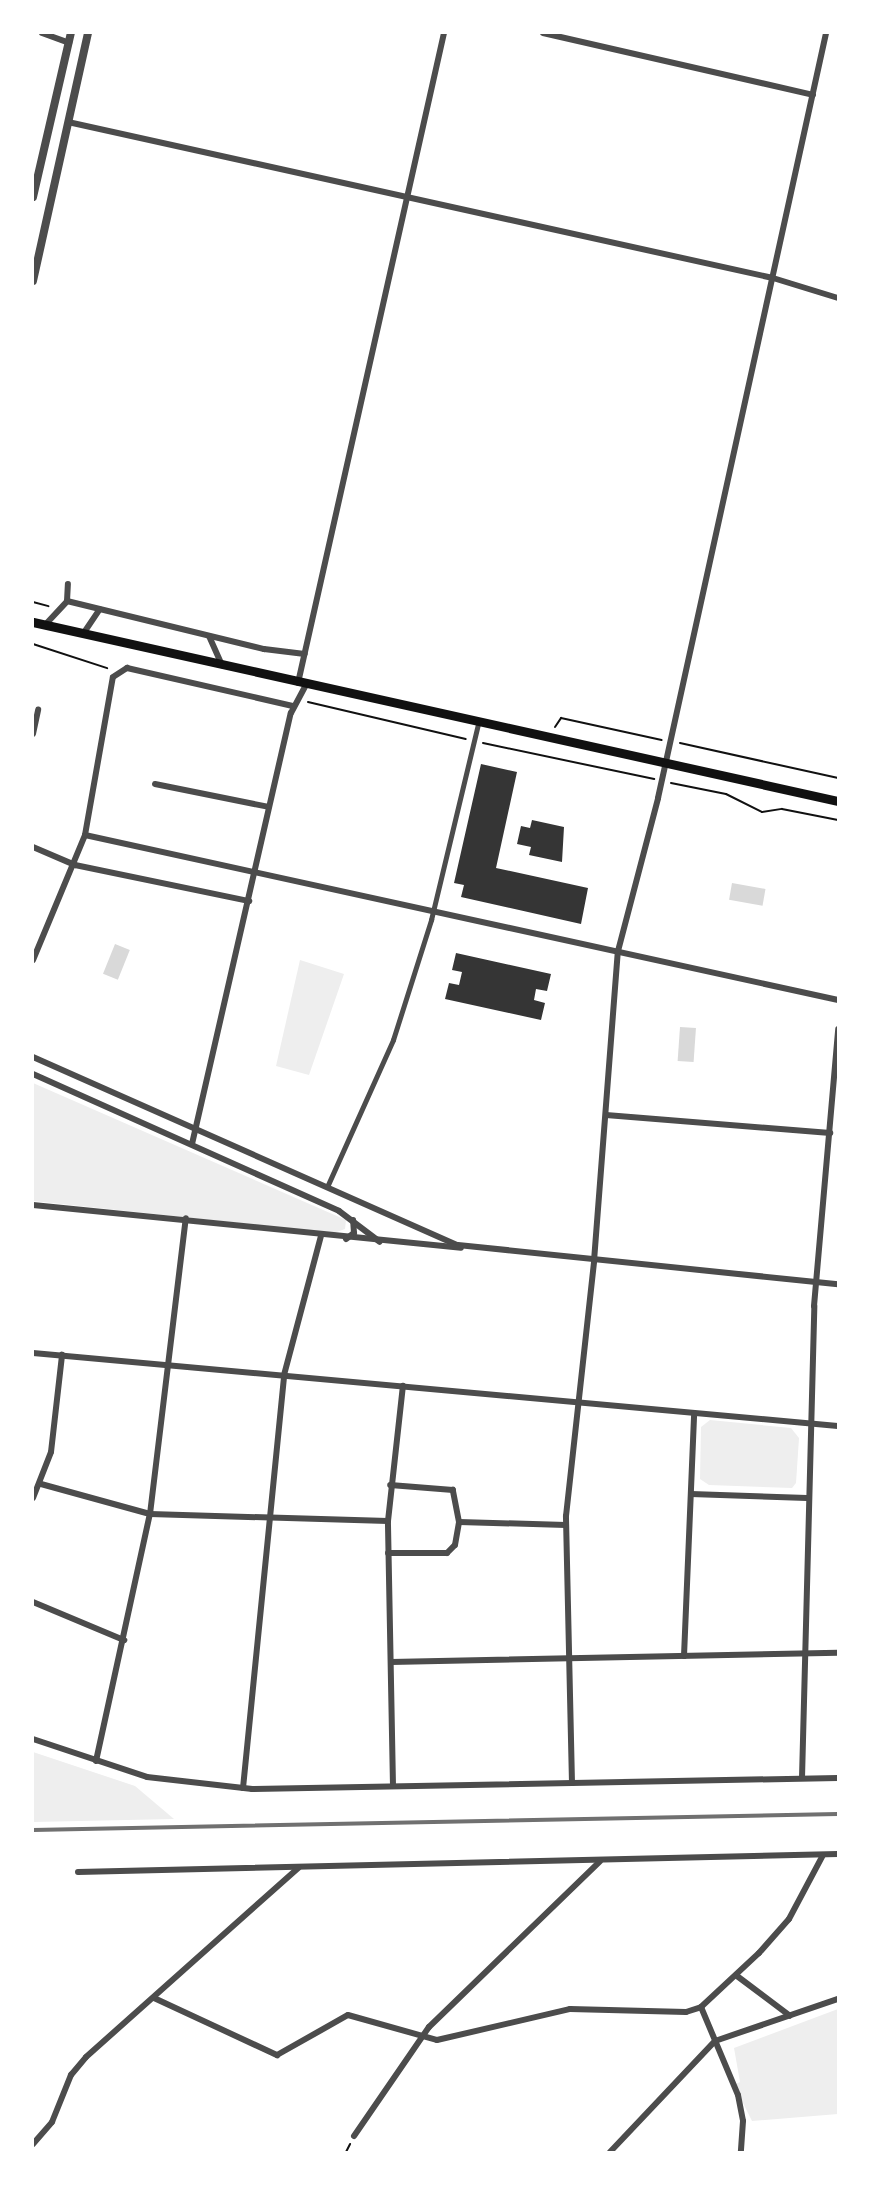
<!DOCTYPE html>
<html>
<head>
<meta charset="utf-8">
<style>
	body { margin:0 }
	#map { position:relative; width:871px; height:2185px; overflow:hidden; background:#fff; font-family:Lato,sans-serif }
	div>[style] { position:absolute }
	.green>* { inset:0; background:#eee }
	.water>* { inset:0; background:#d9d9d9; transform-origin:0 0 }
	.building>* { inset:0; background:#353535 }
	.path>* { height:2px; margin:-1px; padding:0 1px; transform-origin:1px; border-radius:1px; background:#111 }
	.pedestrian>* { height:4.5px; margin:-2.25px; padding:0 2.25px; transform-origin:2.25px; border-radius:2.25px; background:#4c4c4c }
	.minor>* { height:6px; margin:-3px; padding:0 3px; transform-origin:3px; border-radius:3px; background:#4c4c4c }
	.tertiary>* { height:8px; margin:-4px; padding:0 4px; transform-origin:4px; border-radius:4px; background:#4c4c4c }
	.primary>* { height:9px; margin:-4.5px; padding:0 4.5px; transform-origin:4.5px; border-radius:4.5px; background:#111 }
	.rail>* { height:4px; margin:-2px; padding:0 2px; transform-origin:2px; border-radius:2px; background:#707070 }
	span { translate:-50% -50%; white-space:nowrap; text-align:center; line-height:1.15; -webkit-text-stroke:4.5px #fff; paint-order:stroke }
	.frame { position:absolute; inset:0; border:34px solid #fff; pointer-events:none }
</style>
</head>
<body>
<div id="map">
	<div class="green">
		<div style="clip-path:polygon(300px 960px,344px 974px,309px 1075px,276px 1066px)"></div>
		<div style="clip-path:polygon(33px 1083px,346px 1220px,345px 1229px,334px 1233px,33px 1201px)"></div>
		<div style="clip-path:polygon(710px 1420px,791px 1428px,799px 1438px,796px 1483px,792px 1488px,709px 1485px,700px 1479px,701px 1427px)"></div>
		<div style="clip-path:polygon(33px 1752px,135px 1786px,174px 1819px,33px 1822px)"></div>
		<div style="clip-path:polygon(838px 2009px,838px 2114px,752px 2121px,734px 2085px,740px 2082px,734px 2048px)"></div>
	</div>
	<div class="water">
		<div style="left:732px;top:883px;width:34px;height:17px;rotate:10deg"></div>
		<div style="left:115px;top:944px;width:16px;height:32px;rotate:22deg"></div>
		<div style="left:680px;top:1027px;width:16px;height:34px;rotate:4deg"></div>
	</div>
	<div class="building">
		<div style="clip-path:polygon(481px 764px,517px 772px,496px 868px,588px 888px,581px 924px,461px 897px,464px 885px,454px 883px)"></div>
		<div style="clip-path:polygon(532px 820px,564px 827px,562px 862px,529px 855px,531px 847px,517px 844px,521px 826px,530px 828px)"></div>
		<div style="clip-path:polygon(456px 953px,551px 974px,547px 991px,536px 989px,534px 1000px,545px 1003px,541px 1020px,445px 999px,449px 983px,459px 985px,462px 972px,452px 970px)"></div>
	</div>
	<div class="path">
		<div style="left:33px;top:602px;width:16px;rotate:15deg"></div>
		<div style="left:33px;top:644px;width:78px;rotate:18deg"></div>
		<div style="left:308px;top:702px;width:162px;rotate:13.2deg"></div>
		<div style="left:555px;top:727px;width:11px;rotate:-56deg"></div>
		<div style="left:561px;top:718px;width:103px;rotate:12.3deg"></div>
		<div style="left:483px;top:743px;width:175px;rotate:11.9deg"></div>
		<div style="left:680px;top:743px;width:162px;rotate:12.5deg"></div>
		<div style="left:671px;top:783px;width:56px;rotate:11.3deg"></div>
		<div style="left:726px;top:794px;width:40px;rotate:26.6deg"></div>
		<div style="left:762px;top:812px;width:20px;rotate:-9deg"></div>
		<div style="left:782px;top:809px;width:57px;rotate:11.1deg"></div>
		<div style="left:346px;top:2152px;width:9px;rotate:-63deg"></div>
	</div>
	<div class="pedestrian">
		<div style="left:327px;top:1187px;width:161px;rotate:-65.8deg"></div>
		<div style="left:393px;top:1040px;width:126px;rotate:-72.4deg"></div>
		<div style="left:431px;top:920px;width:202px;rotate:-76.5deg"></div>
	</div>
	<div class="minor">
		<div style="left:42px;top:33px;width:29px;rotate:20deg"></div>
		<div style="left:543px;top:33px;width:277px;rotate:12.9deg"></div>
		<div style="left:68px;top:122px;width:722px;rotate:12.48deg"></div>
		<div style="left:773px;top:278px;width:68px;rotate:17.1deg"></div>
		<div style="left:67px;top:601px;width:203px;rotate:13.7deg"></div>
		<div style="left:264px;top:649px;width:41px;rotate:7deg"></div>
		<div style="left:45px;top:625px;width:33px;rotate:-47deg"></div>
		<div style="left:67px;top:601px;width:17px;rotate:-87deg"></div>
		<div style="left:83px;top:634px;width:30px;rotate:-56deg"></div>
		<div style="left:209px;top:636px;width:32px;rotate:66deg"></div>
		<div style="left:298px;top:683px;width:666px;rotate:-77.34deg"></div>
		<div style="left:33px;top:734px;width:25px;rotate:-78deg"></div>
		<div style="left:155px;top:784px;width:116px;rotate:11.4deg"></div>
		<div style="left:85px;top:835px;width:771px;rotate:12.36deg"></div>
		<div style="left:33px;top:847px;width:46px;rotate:23.2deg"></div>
		<div style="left:75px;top:865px;width:178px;rotate:11.7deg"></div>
		<div style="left:33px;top:960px;width:135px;rotate:-67.4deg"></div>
		<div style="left:85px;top:835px;width:160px;rotate:-80deg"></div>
		<div style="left:113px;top:677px;width:17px;rotate:-33deg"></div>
		<div style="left:127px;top:668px;width:170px;rotate:12.9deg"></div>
		<div style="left:33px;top:1057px;width:465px;rotate:23.9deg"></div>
		<div style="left:458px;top:1245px;width:382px;rotate:5.9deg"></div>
		<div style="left:33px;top:1074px;width:335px;rotate:24.1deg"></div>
		<div style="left:339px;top:1211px;width:51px;rotate:37.1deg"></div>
		<div style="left:606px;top:1115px;width:225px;rotate:4.6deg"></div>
		<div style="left:192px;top:1144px;width:442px;rotate:-77.1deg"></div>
		<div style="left:291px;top:713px;width:32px;rotate:-62deg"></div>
		<div style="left:33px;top:1205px;width:430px;rotate:5.7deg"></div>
		<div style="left:346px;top:1239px;width:10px;rotate:-37deg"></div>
		<div style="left:354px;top:1233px;width:13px;rotate:-94deg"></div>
		<div style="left:33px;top:1353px;width:808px;rotate:5.18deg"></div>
		<div style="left:41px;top:1484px;width:113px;rotate:15.4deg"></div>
		<div style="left:150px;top:1514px;width:238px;rotate:1.7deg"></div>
		<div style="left:691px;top:1494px;width:116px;rotate:2deg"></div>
		<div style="left:33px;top:1498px;width:49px;rotate:-68.6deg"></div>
		<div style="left:51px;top:1452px;width:98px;rotate:-83.5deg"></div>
		<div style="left:459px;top:1522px;width:107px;rotate:1.6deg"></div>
		<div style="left:388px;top:1553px;width:59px"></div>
		<div style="left:447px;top:1553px;width:11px;rotate:-45deg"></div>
		<div style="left:455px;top:1545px;width:23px;rotate:-80deg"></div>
		<div style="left:459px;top:1522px;width:33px;rotate:-101deg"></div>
		<div style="left:453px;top:1490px;width:63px;rotate:-175.5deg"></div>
		<div style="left:33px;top:1602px;width:99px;rotate:22.7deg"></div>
		<div style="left:684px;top:1656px;width:243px;rotate:-87.6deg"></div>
		<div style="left:391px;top:1662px;width:447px;rotate:-1.2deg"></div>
		<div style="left:33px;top:1739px;width:120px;rotate:18.4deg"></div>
		<div style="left:147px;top:1777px;width:106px;rotate:6.5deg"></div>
		<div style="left:252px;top:1789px;width:586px;rotate:-1.08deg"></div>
		<div style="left:96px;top:1761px;width:253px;rotate:-77.7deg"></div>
		<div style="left:150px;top:1514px;width:298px;rotate:-83.1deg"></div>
		<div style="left:802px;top:1778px;width:472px;rotate:-88.5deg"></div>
		<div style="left:814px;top:1306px;width:278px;rotate:-85deg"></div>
		<div style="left:572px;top:1783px;width:267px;rotate:-91.3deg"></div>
		<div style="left:566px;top:1516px;width:257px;rotate:-83.7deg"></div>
		<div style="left:594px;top:1261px;width:311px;rotate:-85.6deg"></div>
		<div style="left:618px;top:951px;width:158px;rotate:-75.3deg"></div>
		<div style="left:658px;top:798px;width:783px;rotate:-77.61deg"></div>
		<div style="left:393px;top:1786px;width:265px;rotate:-91.1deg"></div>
		<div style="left:388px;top:1521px;width:136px;rotate:-83.7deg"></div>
		<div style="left:243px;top:1788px;width:415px;rotate:-84.3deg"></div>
		<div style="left:284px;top:1375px;width:144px;rotate:-75.1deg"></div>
		<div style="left:78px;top:1872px;width:760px;rotate:-1.36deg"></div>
		<div style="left:737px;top:1976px;width:66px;rotate:37deg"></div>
		<div style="left:154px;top:1998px;width:136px;rotate:24.9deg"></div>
		<div style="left:277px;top:2055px;width:81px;rotate:-29.4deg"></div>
		<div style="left:348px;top:2015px;width:92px;rotate:15.7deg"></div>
		<div style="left:437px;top:2040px;width:137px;rotate:-13.1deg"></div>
		<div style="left:570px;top:2009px;width:116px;rotate:1.5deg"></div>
		<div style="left:686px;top:2012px;width:16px;rotate:-18deg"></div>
		<div style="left:701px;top:2007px;width:79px;rotate:-43deg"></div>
		<div style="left:759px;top:1953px;width:45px;rotate:-48.6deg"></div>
		<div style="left:789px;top:1919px;width:72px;rotate:-62deg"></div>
		<div style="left:701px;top:2007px;width:95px;rotate:67.2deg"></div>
		<div style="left:738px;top:2095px;width:26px;rotate:79deg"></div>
		<div style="left:743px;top:2121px;width:31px;rotate:94deg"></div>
		<div style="left:354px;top:2136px;width:132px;rotate:-55.5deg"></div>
		<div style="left:429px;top:2027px;width:238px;rotate:-44.1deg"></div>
		<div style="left:33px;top:2144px;width:29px;rotate:-49deg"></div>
		<div style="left:52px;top:2122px;width:51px;rotate:-68deg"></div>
		<div style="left:71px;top:2075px;width:23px;rotate:-50deg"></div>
		<div style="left:86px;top:2057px;width:285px;rotate:-41.7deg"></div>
		<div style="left:610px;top:2152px;width:153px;rotate:-46.6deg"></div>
		<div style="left:715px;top:2041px;width:130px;rotate:-18.9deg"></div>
	</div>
	<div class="tertiary">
		<div style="left:33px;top:197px;width:168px;rotate:-77deg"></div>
		<div style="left:33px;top:281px;width:254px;rotate:-77.5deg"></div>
	</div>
	<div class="primary">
		<div style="left:33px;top:622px;width:825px;rotate:12.54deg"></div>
	</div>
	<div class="rail">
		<div style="left:33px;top:1830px;width:805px;rotate:-1.14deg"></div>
	</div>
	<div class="frame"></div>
</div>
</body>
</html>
